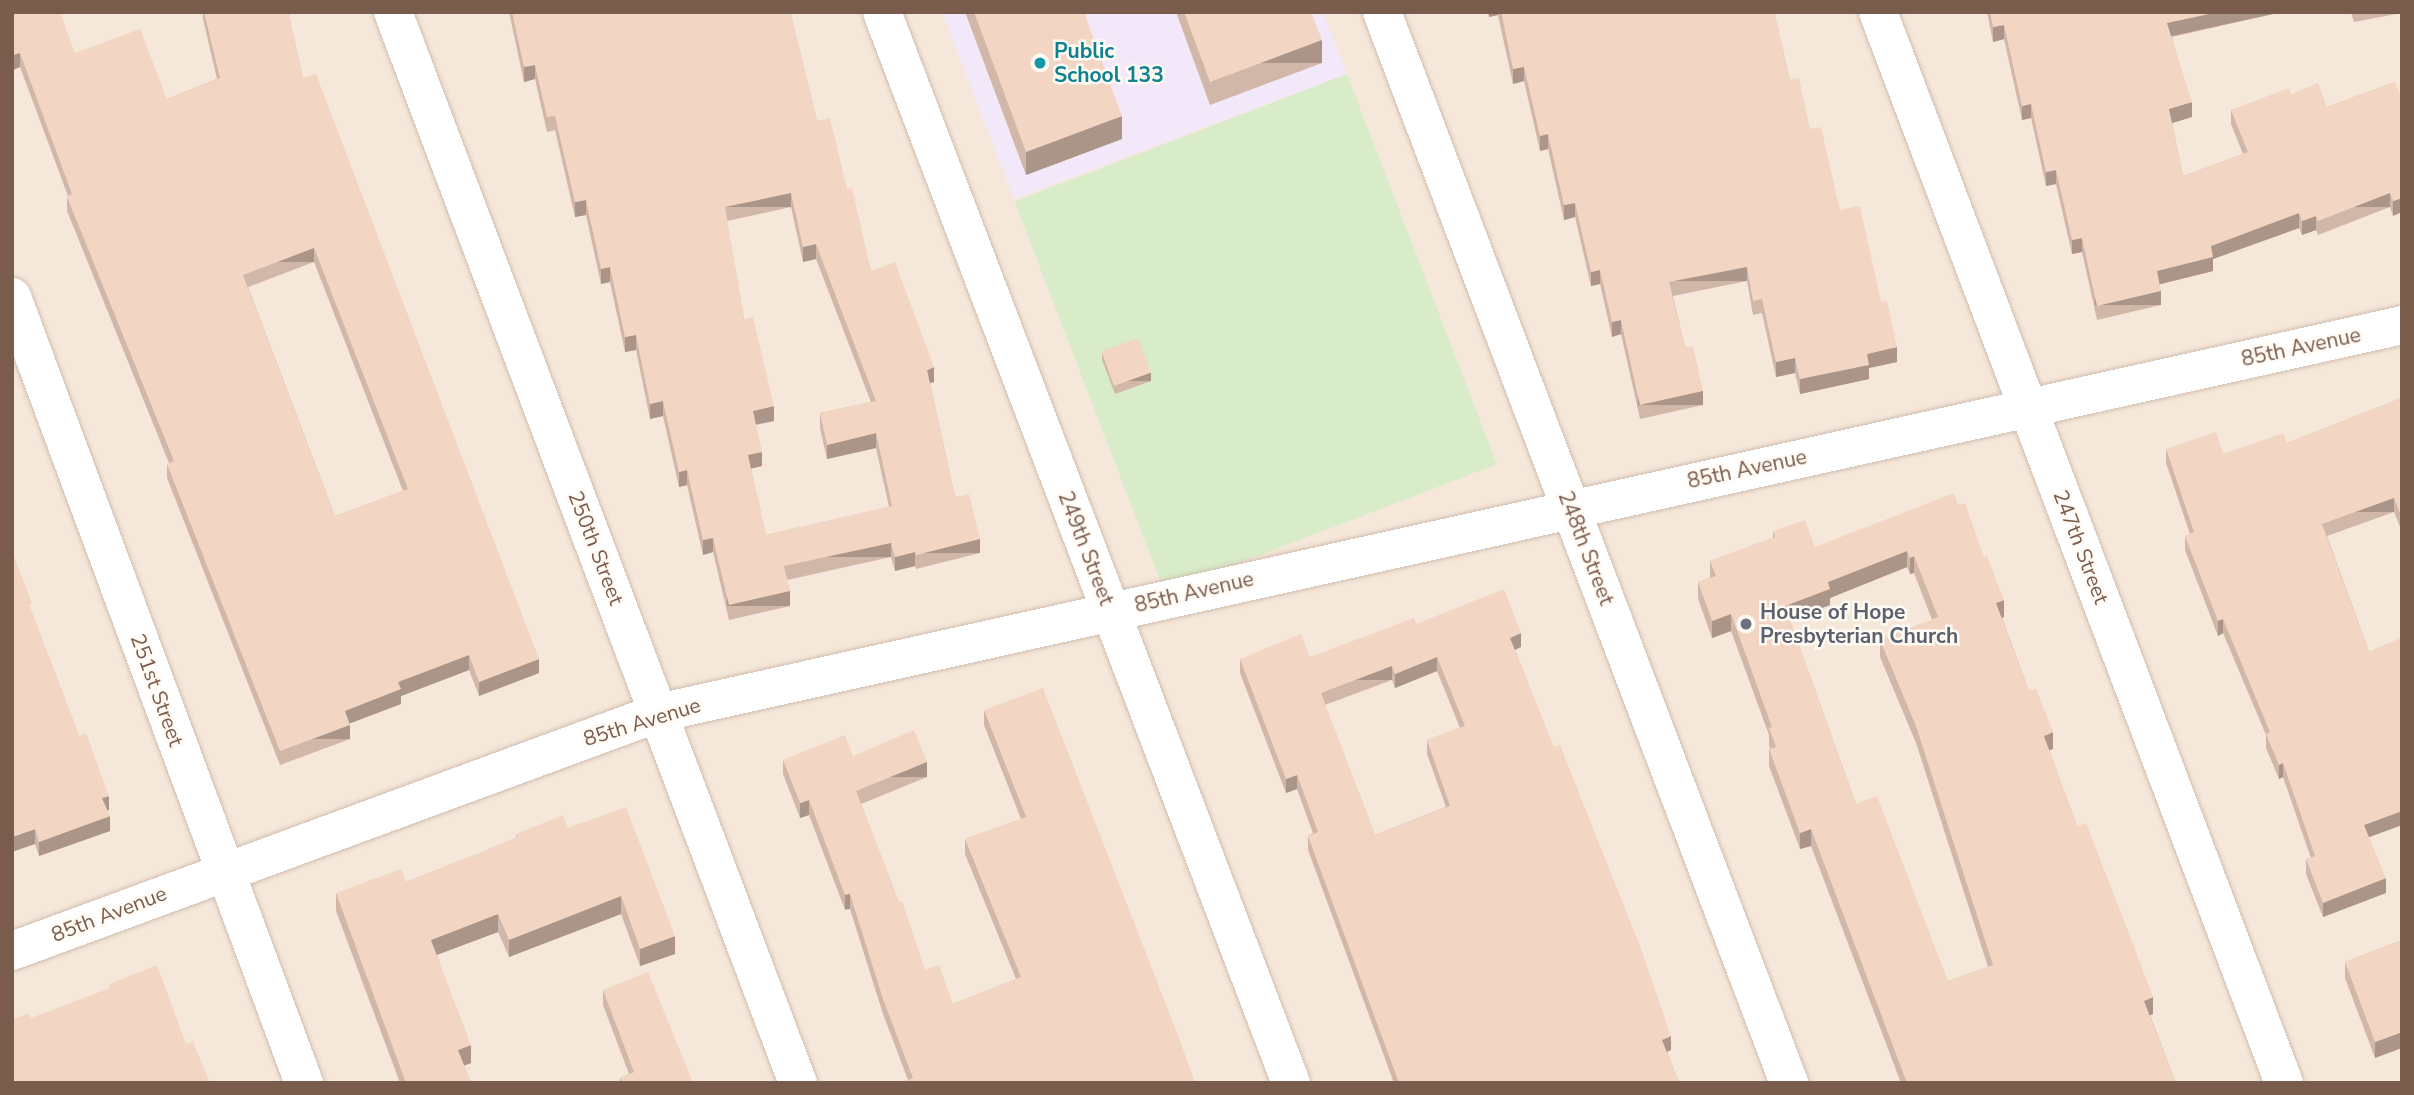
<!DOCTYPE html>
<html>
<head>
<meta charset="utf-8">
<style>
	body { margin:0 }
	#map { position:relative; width:2414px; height:1095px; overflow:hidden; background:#fdf6ec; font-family:"Nunito Sans",sans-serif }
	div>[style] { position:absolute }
	.residential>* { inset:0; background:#f5e8da; transform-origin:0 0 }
	.education>* { inset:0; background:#f3e8fa }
	.green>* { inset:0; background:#d8ecc9; transform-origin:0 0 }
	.roads { filter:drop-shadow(0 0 2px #d1beb0) drop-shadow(0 0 2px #d1beb0) }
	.minor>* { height:38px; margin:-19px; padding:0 19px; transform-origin:19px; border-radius:19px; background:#fff }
	.wall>* { inset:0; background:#d1b7a8 }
	.shaded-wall>* { inset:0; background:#aa9588; transform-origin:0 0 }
	.building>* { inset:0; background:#f3d5c3; transform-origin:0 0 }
	.dots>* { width:19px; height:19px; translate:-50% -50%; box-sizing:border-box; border:4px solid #fffaf3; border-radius:50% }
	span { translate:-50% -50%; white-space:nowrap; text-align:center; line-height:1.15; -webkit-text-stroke:5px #fffaf3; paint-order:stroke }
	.culture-label { font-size:21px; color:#0d838f; font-weight:700 }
	.left { translate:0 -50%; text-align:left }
	.street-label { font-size:21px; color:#7a5c4d }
	.worship-label { font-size:21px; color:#5b616d; font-weight:700 }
	.frame { position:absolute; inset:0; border:14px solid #7a5c4d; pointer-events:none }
</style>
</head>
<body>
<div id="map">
	<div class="residential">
		<div style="left:12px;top:12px;width:2390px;height:1071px"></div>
	</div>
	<div class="education">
		<div style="clip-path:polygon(942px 12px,1323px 12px,1347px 74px,1014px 199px)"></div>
	</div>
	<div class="green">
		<div style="left:1347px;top:74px;width:418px;height:356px;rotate:69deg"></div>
	</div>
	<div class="roads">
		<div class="minor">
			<div style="left:393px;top:12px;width:1145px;rotate:69.29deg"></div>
			<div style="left:882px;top:12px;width:1146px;rotate:69.1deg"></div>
			<div style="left:1382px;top:12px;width:1146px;rotate:69.19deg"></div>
			<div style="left:1878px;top:12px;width:1145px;rotate:69.24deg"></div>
			<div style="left:12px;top:297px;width:838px;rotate:69.62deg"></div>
			<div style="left:12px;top:951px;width:688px;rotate:-20.22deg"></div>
			<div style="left:658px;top:713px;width:1787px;rotate:-12.54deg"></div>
		</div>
	</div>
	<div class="wall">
		<div style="clip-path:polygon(evenodd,12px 12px,75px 53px,167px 99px,217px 79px,203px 19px,203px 12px,288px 12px,303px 78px,539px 673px,479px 696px,469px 670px,401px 696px,401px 704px,349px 724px,350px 739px,280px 765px,167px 478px,167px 464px,169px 463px,67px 211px,67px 197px,68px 196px,20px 67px,13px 70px,12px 67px,12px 12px,314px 262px,403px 491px,335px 516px,248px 287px,314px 262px)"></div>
		<div style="clip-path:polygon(evenodd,509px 12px,790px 12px,817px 121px,847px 189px,871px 271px,934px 382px,930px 383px,955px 497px,980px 553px,916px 569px,915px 566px,895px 571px,891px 557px,787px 580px,790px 606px,729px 620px,713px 552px,703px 555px,687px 485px,679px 487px,663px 416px,650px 419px,636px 350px,625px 352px,610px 282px,601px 284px,586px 215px,575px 217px,555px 130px,547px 132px,535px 79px,524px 82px,509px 12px,791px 207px,803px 262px,816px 259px,871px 402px,820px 413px,820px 428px,827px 459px,876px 448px,889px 507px,766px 535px,751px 469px,762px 466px,756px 425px,774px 421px,744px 319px,727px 221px,791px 207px)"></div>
		<div style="clip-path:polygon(965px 12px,1084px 12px,1122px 139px,1026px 175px)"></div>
		<div style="clip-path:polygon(1176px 12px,1311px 12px,1322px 63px,1210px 105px)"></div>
		<div style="clip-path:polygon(1488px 12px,1774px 12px,1790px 80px,1840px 210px,1881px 302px,1897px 362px,1869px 368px,1869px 379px,1800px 394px,1795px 373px,1776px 377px,1762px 313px,1753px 315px,1747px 281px,1673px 296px,1685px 347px,1703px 405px,1640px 419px,1621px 334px,1612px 337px,1600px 284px,1591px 286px,1575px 217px,1564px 220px,1548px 149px,1540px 151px,1524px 81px,1513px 84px,1498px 15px,1489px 17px)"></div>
		<div style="clip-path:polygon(1987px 12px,2282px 12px,2172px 37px,2192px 117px,2172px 123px,2183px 176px,2243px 154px,2231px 124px,2231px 110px,2291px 94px,2327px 107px,2395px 82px,2393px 216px,2390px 207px,2318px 235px,2316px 230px,2302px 235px,2299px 228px,2213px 259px,2213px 271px,2160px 284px,2161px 305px,2097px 320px,2082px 252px,2072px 254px,2056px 184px,2046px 186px,2031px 118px,2022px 120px,2004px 39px,1993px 42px)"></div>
		<div style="clip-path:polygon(2351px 12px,2402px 12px,2402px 13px,2354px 22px)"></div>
		<div style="clip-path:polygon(1102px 352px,1151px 381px,1115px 394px,1102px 360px)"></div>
		<div style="clip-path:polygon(2402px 398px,2402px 532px,2394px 512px,2327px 536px,2369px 652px,2402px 638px,2402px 825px,2369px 837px,2386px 893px,2323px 917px,2306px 874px,2306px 859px,2311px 858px,2283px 777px,2279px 779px,2266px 748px,2266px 735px,2223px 633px,2218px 636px,2185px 550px,2185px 536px,2190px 534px,2166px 463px,2166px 449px,2223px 454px,2287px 443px)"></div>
		<div style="clip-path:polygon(evenodd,1958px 505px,2004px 617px,2002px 618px,2029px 691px,2053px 749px,2049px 750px,2077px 826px,2153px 1014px,2150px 1015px,2176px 1083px,1901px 1083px,1811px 846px,1800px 849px,1769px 766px,1769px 749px,1770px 749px,1769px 745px,1769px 735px,1731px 631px,1712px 638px,1698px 599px,1698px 582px,1710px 578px,1710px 561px,1773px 538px,1773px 531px,1815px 547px,1958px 505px,1907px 567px,1910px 574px,1914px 573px,1932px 620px,1880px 640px,1880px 657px,1916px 743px,1988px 967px,1948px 981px,1856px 804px,1790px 620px,1830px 605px,1830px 598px,1907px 567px)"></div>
		<div style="clip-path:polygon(32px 613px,79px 736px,109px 810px,107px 811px,110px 831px,39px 856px,35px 844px)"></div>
		<div style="clip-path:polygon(evenodd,1416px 624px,1521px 647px,1515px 650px,1671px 1050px,1667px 1052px,1679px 1083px,1394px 1083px,1308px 850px,1308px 836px,1313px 833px,1297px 789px,1286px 793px,1240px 673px,1240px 659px,1310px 657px,1416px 624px,1437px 671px,1460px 728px,1427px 740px,1427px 754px,1446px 807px,1375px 835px,1325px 705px,1392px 680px,1395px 688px,1437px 671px)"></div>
		<div style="clip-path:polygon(984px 710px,1195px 1083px,906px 1083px,906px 1081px,908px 1080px,883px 1014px,850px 909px,845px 910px,809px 815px,800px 818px,783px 774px,783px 760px,853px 756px,927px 777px,861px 804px,925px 970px,953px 1004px,1016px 979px,965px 854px,965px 839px,1021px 819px,984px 725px)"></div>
		<div style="clip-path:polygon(568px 828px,675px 954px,640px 966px,621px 914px,509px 957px,498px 932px,437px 955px,471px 1063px,464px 1065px,471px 1083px,400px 1083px,336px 911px,336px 893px,406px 882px,475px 855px,516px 838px,516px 834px)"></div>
		<div style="clip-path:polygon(2402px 940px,2375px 1058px,2345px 978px,2345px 962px)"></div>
		<div style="clip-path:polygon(603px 990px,693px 1083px,620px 1083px,620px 1078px,629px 1074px,603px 1005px)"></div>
	</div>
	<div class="shaded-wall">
		<div style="clip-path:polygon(1489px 12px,1498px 12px,1498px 15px,1489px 17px)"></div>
		<div style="clip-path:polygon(2218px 12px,2282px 12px,2167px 37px,2167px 23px)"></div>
		<div style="clip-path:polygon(2004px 25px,2004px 39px,1993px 42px,1993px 27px)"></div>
		<div style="left:1322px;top:40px;width:23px;height:120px;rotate:90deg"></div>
		<div style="clip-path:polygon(20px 53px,20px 67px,13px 70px,13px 55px)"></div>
		<div style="clip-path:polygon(535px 65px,535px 79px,524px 82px,524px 67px)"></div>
		<div style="clip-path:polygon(1524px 67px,1524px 81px,1513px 84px,1513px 69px)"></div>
		<div style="clip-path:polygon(2192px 102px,2192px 117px,2169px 124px,2169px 109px)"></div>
		<div style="clip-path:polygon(2031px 104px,2031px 118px,2022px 120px,2022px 106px)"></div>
		<div style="clip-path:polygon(1122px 116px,1122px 139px,1026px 175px,1026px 152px)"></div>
		<div style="clip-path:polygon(1548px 134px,1548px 149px,1540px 151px,1540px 136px)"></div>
		<div style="clip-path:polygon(2056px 170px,2056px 184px,2046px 186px,2046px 172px)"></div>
		<div style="left:791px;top:193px;width:14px;height:67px;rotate:90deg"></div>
		<div style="left:2390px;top:193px;width:14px;height:77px;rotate:90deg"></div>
		<div style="clip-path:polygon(2402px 198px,2402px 212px,2393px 216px,2393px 201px)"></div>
		<div style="clip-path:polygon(586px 200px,586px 215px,575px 217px,575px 202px)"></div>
		<div style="clip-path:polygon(1575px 203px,1575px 217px,1564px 220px,1564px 205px)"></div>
		<div style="clip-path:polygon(2299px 213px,2299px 228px,2213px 259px,2213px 271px,2157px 285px,2157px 271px,2211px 246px)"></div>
		<div style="clip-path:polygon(2316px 216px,2316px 230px,2302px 235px,2302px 221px)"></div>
		<div style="clip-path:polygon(2082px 238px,2082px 252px,2072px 254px,2072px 240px)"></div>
		<div style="clip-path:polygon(816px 244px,816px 259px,803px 262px,803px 247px)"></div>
		<div style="left:314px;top:248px;width:14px;height:76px;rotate:90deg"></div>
		<div style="clip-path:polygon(610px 267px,610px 282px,601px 284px,601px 269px)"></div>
		<div style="left:1747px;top:267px;width:14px;height:79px;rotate:90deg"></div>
		<div style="clip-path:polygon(1600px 270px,1600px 284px,1591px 286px,1591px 272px)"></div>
		<div style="left:2161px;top:291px;width:14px;height:66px;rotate:90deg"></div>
		<div style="clip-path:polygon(1621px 320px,1621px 334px,1612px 337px,1612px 322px)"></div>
		<div style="clip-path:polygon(636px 335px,636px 350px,625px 352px,625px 337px)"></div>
		<div style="clip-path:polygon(1897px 347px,1897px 362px,1869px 368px,1869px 379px,1800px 394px,1800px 379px,1867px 354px)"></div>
		<div style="clip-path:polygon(1795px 358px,1795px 373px,1776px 377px,1776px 362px)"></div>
		<div style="clip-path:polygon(934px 367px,934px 382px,927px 384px,927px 370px)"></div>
		<div style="left:1151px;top:373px;width:8px;height:38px;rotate:90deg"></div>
		<div style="left:1703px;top:391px;width:14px;height:65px;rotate:90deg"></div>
		<div style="clip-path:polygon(663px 401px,663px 416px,650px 419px,650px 404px)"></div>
		<div style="clip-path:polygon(774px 406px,774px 421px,753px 425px,753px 411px)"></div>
		<div style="clip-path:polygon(876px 433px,876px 448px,827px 459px,827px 445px)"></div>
		<div style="clip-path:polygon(762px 452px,762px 466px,748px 469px,748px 455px)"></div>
		<div style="clip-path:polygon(687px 470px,687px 485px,679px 487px,679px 472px)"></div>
		<div style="left:2394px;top:498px;width:14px;height:77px;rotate:90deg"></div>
		<div style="clip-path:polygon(713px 538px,713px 552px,703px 555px,703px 540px)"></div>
		<div style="left:980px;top:539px;width:14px;height:66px;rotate:90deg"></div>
		<div style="left:891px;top:543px;width:14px;height:109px;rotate:90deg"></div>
		<div style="clip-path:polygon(1907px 551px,1907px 567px,1830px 598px,1830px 605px,1785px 622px,1785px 606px,1828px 582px)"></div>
		<div style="clip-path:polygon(915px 552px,915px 566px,895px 571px,895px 557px)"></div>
		<div style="clip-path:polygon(1914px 556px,1914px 573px,1910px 574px,1910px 558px)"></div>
		<div style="left:790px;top:591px;width:15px;height:63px;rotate:90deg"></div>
		<div style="clip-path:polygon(2004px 600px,2004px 617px,1996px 620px,1996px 603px)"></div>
		<div style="clip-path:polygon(1731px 614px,1731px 631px,1712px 638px,1712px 621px)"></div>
		<div style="clip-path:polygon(2223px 619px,2223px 633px,2218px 636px,2218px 621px)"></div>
		<div style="clip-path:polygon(1521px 633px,1521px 647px,1510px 652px,1510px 638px)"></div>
		<div style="clip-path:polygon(469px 655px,469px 670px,401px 696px,401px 704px,345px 725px,345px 711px,398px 682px)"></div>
		<div style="clip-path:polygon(1437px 657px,1437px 671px,1395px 688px,1395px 674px)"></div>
		<div style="clip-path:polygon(539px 659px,539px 673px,479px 696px,479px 682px)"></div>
		<div style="left:1392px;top:666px;width:14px;height:76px;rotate:90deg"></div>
		<div style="left:350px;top:725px;width:14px;height:75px;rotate:90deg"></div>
		<div style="clip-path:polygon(2053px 732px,2053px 749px,2044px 752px,2044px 736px)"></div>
		<div style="left:927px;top:762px;width:15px;height:77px;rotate:90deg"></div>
		<div style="clip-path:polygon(2283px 763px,2283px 777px,2279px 779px,2279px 765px)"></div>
		<div style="clip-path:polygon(1297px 775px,1297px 789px,1286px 793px,1286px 779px)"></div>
		<div style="clip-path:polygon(109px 796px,109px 810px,102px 812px,102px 798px)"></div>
		<div style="clip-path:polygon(809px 800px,809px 815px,800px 818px,800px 803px)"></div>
		<div style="clip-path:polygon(2402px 811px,2402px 825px,2364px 839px,2364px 825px)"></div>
		<div style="clip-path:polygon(110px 816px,110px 831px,39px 856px,39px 842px)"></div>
		<div style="clip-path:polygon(35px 829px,35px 844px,12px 852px,12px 837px)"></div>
		<div style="clip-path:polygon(1811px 829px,1811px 846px,1800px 849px,1800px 833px)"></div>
		<div style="clip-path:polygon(2386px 878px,2386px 893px,2323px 917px,2323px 903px)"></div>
		<div style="left:850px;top:894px;width:15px;height:5px;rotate:90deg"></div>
		<div style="clip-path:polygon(621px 896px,621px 914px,509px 957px,509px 940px)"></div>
		<div style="clip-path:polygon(498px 914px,498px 932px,431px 957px,431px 940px)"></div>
		<div style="clip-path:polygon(675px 936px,675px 954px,640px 966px,640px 949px)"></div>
		<div style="clip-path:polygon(2153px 997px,2153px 1014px,2144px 1018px,2144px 1001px)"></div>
		<div style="clip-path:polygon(2402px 1032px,2402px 1048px,2375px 1058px,2375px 1042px)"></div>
		<div style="clip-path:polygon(1671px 1036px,1671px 1050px,1662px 1054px,1662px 1040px)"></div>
		<div style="clip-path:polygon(471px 1045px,471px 1063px,458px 1068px,458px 1050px)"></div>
	</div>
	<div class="building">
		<div style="clip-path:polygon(evenodd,12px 12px,60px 12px,75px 53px,140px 29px,167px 99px,220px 78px,204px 12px,288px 12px,303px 78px,316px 74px,539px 659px,479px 682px,469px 655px,398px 682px,401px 689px,345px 711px,350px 725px,280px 751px,167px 464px,174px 461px,67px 197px,72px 194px,20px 53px,13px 55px,12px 53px,12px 12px,314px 248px,408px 489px,335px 516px,243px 275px,314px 248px)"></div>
		<div style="clip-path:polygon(evenodd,512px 12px,790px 12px,817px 121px,830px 118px,847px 189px,852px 188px,871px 271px,895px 262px,934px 367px,927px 370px,955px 497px,969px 494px,980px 539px,916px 555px,915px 552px,895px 557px,891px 543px,784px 566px,790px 591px,729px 605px,713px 538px,703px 540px,687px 470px,679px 472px,663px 401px,650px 404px,636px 335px,625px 337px,610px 267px,601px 269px,586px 200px,575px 202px,555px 116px,547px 117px,535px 65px,524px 67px,512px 12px,791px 193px,803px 247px,816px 244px,876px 401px,820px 413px,827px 445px,876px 433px,892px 506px,766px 535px,748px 455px,762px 452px,753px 411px,774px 406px,753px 317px,744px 319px,725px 207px,791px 193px)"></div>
		<div style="clip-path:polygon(974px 12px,1084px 12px,1122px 116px,1026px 152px)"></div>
		<div style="clip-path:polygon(1184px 12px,1311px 12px,1322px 40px,1210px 82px)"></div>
		<div style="clip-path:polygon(1501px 12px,1774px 12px,1790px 80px,1799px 78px,1810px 129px,1821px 127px,1840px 210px,1860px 206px,1881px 302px,1887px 301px,1897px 347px,1867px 354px,1869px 365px,1800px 379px,1795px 358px,1776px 362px,1762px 299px,1753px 301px,1747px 267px,1669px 282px,1685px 347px,1693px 346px,1703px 391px,1640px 405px,1621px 320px,1612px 322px,1600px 270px,1591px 272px,1575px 203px,1564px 205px,1548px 134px,1540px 136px,1524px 67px,1513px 69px)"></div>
		<div style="clip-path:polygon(1990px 12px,2218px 12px,2167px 23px,2192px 102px,2169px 109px,2183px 176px,2248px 152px,2231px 110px,2289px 88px,2291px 94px,2318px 83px,2327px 107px,2395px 82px,2402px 100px,2402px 198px,2393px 201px,2390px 193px,2318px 221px,2316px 216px,2302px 221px,2299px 213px,2211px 246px,2213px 257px,2157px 271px,2161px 291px,2097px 306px,2082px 238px,2072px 240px,2056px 170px,2046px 172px,2031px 104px,2022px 106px,2004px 25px,1993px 27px)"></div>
		<div style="left:1138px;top:338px;width:37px;height:39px;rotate:70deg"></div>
		<div style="clip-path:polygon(2402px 398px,2402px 518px,2394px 498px,2322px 524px,2369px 652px,2402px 638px,2402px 811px,2364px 825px,2386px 878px,2323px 903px,2306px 859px,2315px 856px,2283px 763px,2279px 765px,2266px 734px,2270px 732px,2223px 619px,2218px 621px,2185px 536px,2194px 532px,2166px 449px,2216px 432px,2223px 454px,2283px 433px,2287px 443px)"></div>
		<div style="clip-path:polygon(evenodd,1954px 493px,1958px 505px,1965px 503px,1984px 557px,1987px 556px,2004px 600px,1996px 603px,2029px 691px,2036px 689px,2053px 732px,2044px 736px,2077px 826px,2086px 823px,2130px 936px,2153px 997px,2144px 1001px,2176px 1083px,1907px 1083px,1811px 829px,1800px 833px,1769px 749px,1776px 747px,1769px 728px,1772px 727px,1731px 614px,1712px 621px,1698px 582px,1716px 576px,1710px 561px,1775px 537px,1773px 531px,1805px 520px,1815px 547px,1954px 493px,1907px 551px,1910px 558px,1914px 556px,1938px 617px,1880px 640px,1916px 726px,1993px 965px,1948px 981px,1877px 796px,1856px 804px,1785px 606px,1830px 589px,1828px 582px,1907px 551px)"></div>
		<div style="clip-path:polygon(12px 551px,32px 603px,29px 604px,79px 736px,86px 733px,109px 796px,102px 798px,110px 816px,39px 842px,35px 829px,12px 837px)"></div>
		<div style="clip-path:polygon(evenodd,1504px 589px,1521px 633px,1510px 638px,1554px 747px,1560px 745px,1640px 946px,1671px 1036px,1662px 1040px,1679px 1083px,1399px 1083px,1308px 836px,1318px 832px,1297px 775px,1286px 779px,1240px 659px,1301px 634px,1310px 657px,1414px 618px,1416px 624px,1504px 589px,1437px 657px,1465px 726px,1427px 740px,1450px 806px,1375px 835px,1321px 693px,1392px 666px,1395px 674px,1437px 657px)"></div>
		<div style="clip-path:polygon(1043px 688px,1179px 1038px,1195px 1083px,907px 1083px,906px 1081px,913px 1078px,883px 999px,850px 894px,845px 895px,809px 800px,800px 803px,783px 760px,845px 735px,853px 756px,914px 730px,927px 762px,856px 791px,899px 902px,902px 901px,925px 970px,939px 965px,953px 1004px,1021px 977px,965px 839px,1026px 817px,984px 710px)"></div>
		<div style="clip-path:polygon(626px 807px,675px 936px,640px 949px,621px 896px,509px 940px,498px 914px,431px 940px,471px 1045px,458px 1050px,471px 1083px,406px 1083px,336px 893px,401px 869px,406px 882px,475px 855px,517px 837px,516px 834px,563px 815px,568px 828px)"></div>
		<div style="clip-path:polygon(2402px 940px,2402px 1032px,2375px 1042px,2345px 962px)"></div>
		<div style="clip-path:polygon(157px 965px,186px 1044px,193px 1042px,210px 1083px,12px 1083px,12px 1020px,29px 1013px,31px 1018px,110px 988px,109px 984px)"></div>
		<div style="clip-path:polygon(648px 972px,693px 1083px,623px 1083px,620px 1078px,634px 1072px,603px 990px)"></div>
	</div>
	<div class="dots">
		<div style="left:1040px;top:63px;background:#0f9aa8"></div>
		<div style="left:1746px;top:624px;background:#6b7280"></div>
	</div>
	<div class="culture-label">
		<span class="left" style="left:1054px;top:63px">Public<br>School 133</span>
	</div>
	<div class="street-label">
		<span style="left:2301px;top:347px;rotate:-12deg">85th Avenue</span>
		<span style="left:1747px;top:469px;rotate:-12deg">85th Avenue</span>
		<span style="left:2081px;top:547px;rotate:69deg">247th Street</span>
		<span style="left:596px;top:548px;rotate:69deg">250th Street</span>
		<span style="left:1086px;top:548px;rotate:69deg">249th Street</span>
		<span style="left:1586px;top:548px;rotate:69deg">248th Street</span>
		<span style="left:1194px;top:592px;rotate:-13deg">85th Avenue</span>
		<span style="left:157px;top:690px;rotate:70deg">251st Street</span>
		<span style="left:642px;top:722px;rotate:-17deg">85th Avenue</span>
		<span style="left:109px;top:914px;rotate:-21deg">85th Avenue</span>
	</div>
	<div class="worship-label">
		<span class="left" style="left:1760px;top:624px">House of Hope<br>Presbyterian Church</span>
	</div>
	<div class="frame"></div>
</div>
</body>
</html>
